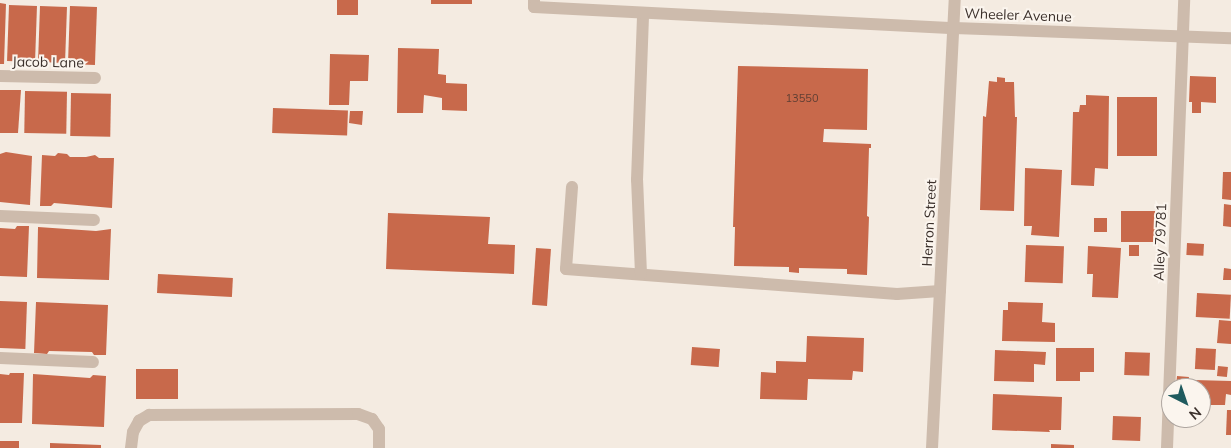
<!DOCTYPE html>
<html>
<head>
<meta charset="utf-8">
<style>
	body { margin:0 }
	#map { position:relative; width:1231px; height:448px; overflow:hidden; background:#f4ebe1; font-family:Mulish,sans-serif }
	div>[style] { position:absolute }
	.building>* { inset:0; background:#c8694b; transform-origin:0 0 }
	.service>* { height:12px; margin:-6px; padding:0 6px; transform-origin:6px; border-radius:6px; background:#cdbbac }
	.minor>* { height:12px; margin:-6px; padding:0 6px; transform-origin:6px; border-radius:6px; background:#cdbbac }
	span { translate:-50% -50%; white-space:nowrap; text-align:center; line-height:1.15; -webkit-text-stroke:4px #fbf5ee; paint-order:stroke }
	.number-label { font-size:11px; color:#5e3e33 }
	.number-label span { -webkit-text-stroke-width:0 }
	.street-label { font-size:14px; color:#3b302b }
	.north { position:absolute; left:1161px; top:378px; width:50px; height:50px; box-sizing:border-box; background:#fbf5ee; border:1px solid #aea6a0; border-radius:50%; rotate:139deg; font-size:14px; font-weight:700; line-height:20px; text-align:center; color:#3b302b }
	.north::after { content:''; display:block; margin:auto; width:18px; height:22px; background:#1f5a5e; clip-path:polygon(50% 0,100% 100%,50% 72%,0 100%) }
</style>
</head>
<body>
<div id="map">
	<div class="building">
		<div style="left:337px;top:0;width:21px;height:15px"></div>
		<div style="left:431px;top:0;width:41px;height:4px"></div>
		<div style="clip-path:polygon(0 3px,6px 4px,4px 64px,0 64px)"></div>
		<div style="left:9px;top:5px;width:28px;height:56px;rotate:2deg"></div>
		<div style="left:40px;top:6px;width:27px;height:56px;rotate:2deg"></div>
		<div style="left:70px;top:6px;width:27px;height:58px;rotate:2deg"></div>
		<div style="clip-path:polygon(398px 48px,439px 49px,438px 74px,446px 75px,446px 83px,467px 84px,467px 111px,442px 110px,442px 98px,424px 95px,423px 113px,397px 113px)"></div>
		<div style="clip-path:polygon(330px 54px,369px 55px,368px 81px,350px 81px,349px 105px,329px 105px)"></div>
		<div style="clip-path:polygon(738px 66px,868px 69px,867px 130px,824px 129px,823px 142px,871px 144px,871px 148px,869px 148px,867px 216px,869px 217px,867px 275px,847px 274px,847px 269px,799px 268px,799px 273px,789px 272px,789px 267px,734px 266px,735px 227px,733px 227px)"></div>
		<div style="clip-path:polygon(1190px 76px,1216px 77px,1216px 103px,1201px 102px,1201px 113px,1192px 113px,1192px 102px,1189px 102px)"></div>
		<div style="clip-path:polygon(997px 77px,1005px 78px,1005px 82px,1014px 82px,1015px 117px,1017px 117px,1014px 211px,980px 210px,983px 116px,986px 117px,989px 81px,997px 82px)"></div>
		<div style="clip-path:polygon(0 90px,21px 90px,18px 133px,0 133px)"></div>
		<div style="left:25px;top:91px;width:42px;height:42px;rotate:1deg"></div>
		<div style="left:71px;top:93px;width:40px;height:43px;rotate:1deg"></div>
		<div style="clip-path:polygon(1086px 95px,1109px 96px,1108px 169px,1095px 168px,1094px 186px,1071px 185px,1073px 112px,1079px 112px,1080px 105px,1086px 105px)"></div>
		<div style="left:1117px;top:97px;width:40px;height:59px"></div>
		<div style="left:273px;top:108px;width:75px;height:25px;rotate:2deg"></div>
		<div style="clip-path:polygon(350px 111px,363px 111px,362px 125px,349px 123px)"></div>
		<div style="clip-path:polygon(6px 152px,32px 156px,30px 205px,0 202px,0 154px)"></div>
		<div style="clip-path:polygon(58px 153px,67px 154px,70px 157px,86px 157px,95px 155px,99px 158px,114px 158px,112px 208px,54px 203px,51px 206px,40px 206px,42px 155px,55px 156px)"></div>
		<div style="clip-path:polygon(1025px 168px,1062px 170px,1059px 237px,1031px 235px,1032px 226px,1024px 226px)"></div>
		<div style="clip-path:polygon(1223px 172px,1231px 172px,1231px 200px,1222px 199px)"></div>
		<div style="clip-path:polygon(1224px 204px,1231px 205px,1231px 227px,1223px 226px)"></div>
		<div style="left:1121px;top:211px;width:34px;height:31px"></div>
		<div style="clip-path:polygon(388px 213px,490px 217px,488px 244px,515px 245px,514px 274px,386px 269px)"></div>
		<div style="left:1094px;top:218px;width:13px;height:14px"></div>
		<div style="clip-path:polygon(17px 226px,29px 226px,27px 277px,0 276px,0 228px,15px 229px)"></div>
		<div style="clip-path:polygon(38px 227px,96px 231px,111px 229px,109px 280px,37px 278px)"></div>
		<div style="left:1187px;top:243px;width:17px;height:12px;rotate:3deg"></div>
		<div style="left:1026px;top:245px;width:38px;height:37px;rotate:2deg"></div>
		<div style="left:1129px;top:245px;width:10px;height:11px"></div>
		<div style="clip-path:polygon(1088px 246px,1121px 248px,1118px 298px,1092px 297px,1093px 274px,1087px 274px)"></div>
		<div style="left:536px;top:248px;width:15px;height:57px;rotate:4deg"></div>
		<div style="clip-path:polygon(1224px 268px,1231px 269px,1231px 280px,1223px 280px)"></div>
		<div style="left:158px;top:274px;width:75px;height:19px;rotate:3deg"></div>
		<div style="left:1197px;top:293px;width:34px;height:24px;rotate:3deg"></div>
		<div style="left:0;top:301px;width:27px;height:47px;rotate:2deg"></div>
		<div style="clip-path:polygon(36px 302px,108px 305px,106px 355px,94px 355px,92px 352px,49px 351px,47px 354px,34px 353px)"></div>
		<div style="clip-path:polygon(1008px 302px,1043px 303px,1042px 322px,1055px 323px,1055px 342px,1002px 341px,1003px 310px,1008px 310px)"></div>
		<div style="clip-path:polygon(1219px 320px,1231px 321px,1231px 344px,1217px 343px)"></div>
		<div style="clip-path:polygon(807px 336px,864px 338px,863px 372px,853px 371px,852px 380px,808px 379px,807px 400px,760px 399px,761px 372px,776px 373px,776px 361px,806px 362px)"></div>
		<div style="left:692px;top:347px;width:28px;height:18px;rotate:4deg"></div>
		<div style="clip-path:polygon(1056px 348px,1094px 348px,1094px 372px,1080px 372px,1080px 381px,1056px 381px)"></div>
		<div style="left:1196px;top:348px;width:20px;height:21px;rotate:3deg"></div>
		<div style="clip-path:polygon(995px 350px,1046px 352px,1045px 365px,1034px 364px,1034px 382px,994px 381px)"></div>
		<div style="left:1125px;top:352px;width:25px;height:23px;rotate:2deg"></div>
		<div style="left:1218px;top:366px;width:10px;height:10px;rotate:6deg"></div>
		<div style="left:136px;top:369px;width:42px;height:30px"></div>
		<div style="clip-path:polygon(10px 373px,24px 373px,22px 423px,0 423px,0 374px,9px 375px)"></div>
		<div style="clip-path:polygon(33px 374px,90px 378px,93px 375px,106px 376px,104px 427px,32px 424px)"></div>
		<div style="left:1177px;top:376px;width:12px;height:11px;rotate:5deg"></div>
		<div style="clip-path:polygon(1194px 380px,1231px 381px,1231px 395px,1226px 394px,1225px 405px,1203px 405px,1201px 388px,1194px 388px)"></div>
		<div style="clip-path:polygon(993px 394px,1062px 397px,1061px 430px,1049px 430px,1050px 432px,992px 430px)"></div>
		<div style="clip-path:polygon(1227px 410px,1231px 410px,1231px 435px,1226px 435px)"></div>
		<div style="left:1113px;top:416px;width:28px;height:24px;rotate:2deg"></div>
		<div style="left:0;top:441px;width:19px;height:7px"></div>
		<div style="clip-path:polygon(50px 443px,101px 445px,101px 448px,50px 448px)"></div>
		<div style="clip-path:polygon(1051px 444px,1074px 445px,1074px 448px,1051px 448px)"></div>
	</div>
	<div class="service">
		<div style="left:572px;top:187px;width:82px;rotate:94.2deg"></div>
		<div style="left:566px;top:269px;width:332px;rotate:4.3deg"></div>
		<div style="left:897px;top:294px;width:43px;rotate:-4deg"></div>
		<div style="left:0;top:216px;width:94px;rotate:2.4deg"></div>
		<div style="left:641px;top:274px;width:94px;rotate:-92.4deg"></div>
		<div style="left:637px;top:180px;width:167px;rotate:-87.9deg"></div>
		<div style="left:0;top:358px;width:93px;rotate:2.5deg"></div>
		<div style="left:131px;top:448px;width:16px;rotate:-83deg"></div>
		<div style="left:133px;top:432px;width:13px;rotate:-61deg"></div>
		<div style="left:139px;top:421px;width:12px;rotate:-31deg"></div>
		<div style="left:149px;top:415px;width:209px;rotate:-0.3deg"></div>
		<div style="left:358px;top:414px;width:15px;rotate:20deg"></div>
		<div style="left:372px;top:419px;width:12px;rotate:55deg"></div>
		<div style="left:379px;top:429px;width:19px;rotate:90deg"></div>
		<div style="left:1167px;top:448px;width:448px;rotate:-87.8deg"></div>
	</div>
	<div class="minor">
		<div style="left:534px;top:0;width:7px;rotate:90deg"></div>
		<div style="left:534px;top:7px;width:421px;rotate:2.9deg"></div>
		<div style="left:954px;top:28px;width:277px;rotate:2.1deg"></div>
		<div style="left:0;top:76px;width:95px;rotate:1.2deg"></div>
		<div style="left:932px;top:448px;width:449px;rotate:-87.1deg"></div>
	</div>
	<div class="number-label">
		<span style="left:802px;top:98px">13550</span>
	</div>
	<div class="street-label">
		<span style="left:1018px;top:15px;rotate:2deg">Wheeler Avenue</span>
		<span style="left:48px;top:62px;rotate:1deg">Jacob Lane</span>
		<span style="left:929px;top:223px;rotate:-87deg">Herron Street</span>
		<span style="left:1160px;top:242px;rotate:-88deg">Alley 79781</span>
	</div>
	<div class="north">N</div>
</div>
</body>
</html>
